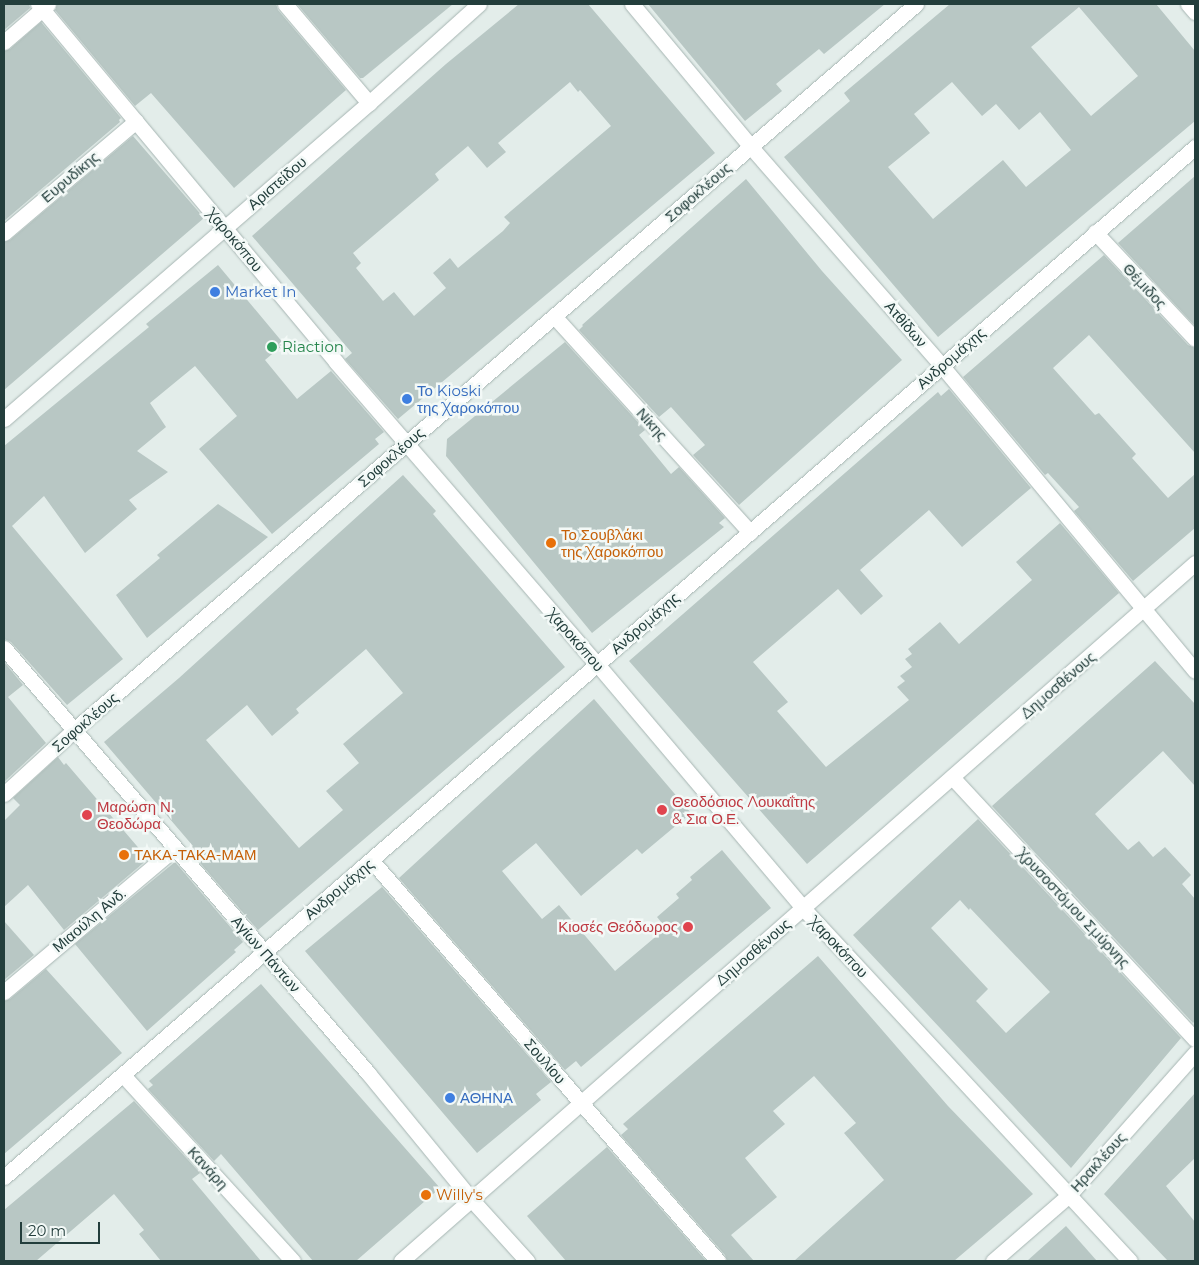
<!DOCTYPE html>
<html>
<head>
<meta charset="utf-8">
<style>
	body { margin:0 }
	#map { position:relative; width:1199px; height:1265px; overflow:hidden; background:#e3edea; font-family:Montserrat,sans-serif }
	div>[style] { position:absolute }
	.building>* { inset:0; background:#b8c7c4 }
	.roads { filter:drop-shadow(0 0 1px #a6b5b2) drop-shadow(0 0 1px #a6b5b2) }
	.service>* { height:15px; margin:-7.5px; padding:0 7.5px; transform-origin:7.5px; border-radius:7.5px; background:#fff }
	.minor>* { height:15px; margin:-7.5px; padding:0 7.5px; transform-origin:7.5px; border-radius:7.5px; background:#fff }
	.tertiary>* { height:15px; margin:-7.5px; padding:0 7.5px; transform-origin:7.5px; border-radius:7.5px; background:#fff }
	.dots>* { width:14px; height:14px; translate:-50% -50%; box-sizing:border-box; border:2px solid #f3f9f7; border-radius:50% }
	span { translate:-50% -50%; white-space:nowrap; text-align:center; line-height:1.15; -webkit-text-stroke:5px #f3f9f7; paint-order:stroke }
	.street-label { font-size:15px; color:#233e3c }
	.shop-label { font-size:15px; color:#366cbe }
	.left { translate:0 -50%; text-align:left }
	.leisure-label { font-size:15px; color:#27864d }
	.food-label { font-size:15px; color:#c56008 }
	.health-label { font-size:15px; color:#be3a42 }
	.right { translate:-100% -50%; text-align:right }
	.frame { position:absolute; inset:0; border:5px solid #233e3c; pointer-events:none }
	.scale { position:absolute; left:20px; top:1222px; width:80px; height:22px; box-sizing:border-box; border:2px solid #233e3c; border-top:0; padding-left:6px; font-size:15px; line-height:18px; white-space:nowrap; color:#233e3c; -webkit-text-stroke:4px #f3f9f7; paint-order:stroke }
</style>
</head>
<body>
<div id="map">
	<div class="building">
		<div style="clip-path:polygon(4px 4px,29px 4px,30px 8px,4px 30px)"></div>
		<div style="clip-path:polygon(57px 4px,276px 4px,278px 10px,346px 90px,234px 188px,151px 93px,135px 106px,55px 10px)"></div>
		<div style="clip-path:polygon(297px 4px,453px 4px,363px 78px,360px 78px)"></div>
		<div style="clip-path:polygon(evenodd,519px 4px,588px 4px,715px 153px,398px 419px,345px 359px,352px 353px,252px 236px,446px 64px,519px 4px,570px 82px,578px 92px,580px 90px,611px 126px,504px 217px,510px 223px,503px 231px,458px 268px,450px 258px,433px 273px,446px 288px,414px 316px,394px 292px,383px 301px,356px 268px,361px 263px,353px 253px,439px 180px,435px 174px,468px 146px,487px 168px,506px 152px,498px 143px,570px 82px)"></div>
		<div style="clip-path:polygon(648px 4px,885px 4px,824px 54px,819px 49px,776px 84px,782px 91px,745px 121px)"></div>
		<div style="clip-path:polygon(evenodd,950px 4px,1156px 4px,1195px 51px,1195px 121px,938px 337px,784px 157px,850px 101px,844px 93px,950px 4px,1079px 7px,1138px 76px,1091px 116px,1031px 47px,1079px 7px,950px 4px,952px 82px,982px 116px,996px 104px,1019px 130px,1040px 112px,1071px 150px,1026px 187px,1003px 160px,933px 219px,888px 167px,930px 133px,914px 114px,952px 82px)"></div>
		<div style="clip-path:polygon(41px 22px,121px 118px,119px 120px,120px 122px,4px 221px,4px 51px,10px 49px)"></div>
		<div style="clip-path:polygon(133px 136px,204px 218px,4px 390px,4px 242px,10px 240px)"></div>
		<div style="clip-path:polygon(1195px 176px,1195px 326px,1118px 243px)"></div>
		<div style="clip-path:polygon(746px 179px,822px 271px,902px 360px,739px 505px,693px 455px,705px 445px,671px 407px,659px 417px,579px 330px,583px 326px,582px 325px)"></div>
		<div style="clip-path:polygon(1104px 255px,1188px 345px,1195px 348px,1195px 453px,1089px 335px,1053px 368px,1095px 415px,1099px 413px,1136px 454px,1132px 458px,1168px 498px,1195px 474px,1195px 528px,1133px 581px,1074px 511px,1079px 507px,1048px 473px,1045px 475px,963px 377px)"></div>
		<div style="clip-path:polygon(218px 265px,284px 344px,265px 360px,297px 399px,331px 371px,384px 432px,375px 439px,379px 444px,272px 534px,199px 449px,237px 416px,195px 366px,150px 403px,166px 427px,137px 451px,168px 472px,129px 500px,137px 509px,85px 553px,44px 496px,12px 526px,123px 659px,67px 705px,11px 642px,4px 639px,4px 446px,149px 327px,146px 324px)"></div>
		<div style="clip-path:polygon(565px 342px,645px 430px,639px 435px,671px 474px,679px 467px,725px 518px,719px 523px,724px 527px,592px 633px,446px 456px,447px 439px)"></div>
		<div style="clip-path:polygon(949px 389px,1031px 488px,962px 547px,929px 510px,860px 570px,883px 596px,861px 615px,838px 589px,753px 662px,788px 702px,777px 711px,826px 767px,909px 700px,897px 687px,905px 681px,900px 676px,912px 667px,905px 659px,912px 654px,908px 649px,940px 622px,959px 644px,1032px 580px,1016px 562px,1060px 523px,1119px 593px,807px 864px,629px 661px,938px 392px,941px 396px)"></div>
		<div style="clip-path:polygon(evenodd,403px 475px,436px 511px,433px 514px,565px 667px,258px 930px,189px 850px,193px 846px,104px 742px,179px 678px,403px 475px,366px 649px,403px 693px,343px 744px,359px 763px,326px 791px,343px 810px,299px 848px,206px 740px,247px 705px,272px 736px,299px 713px,296px 709px,366px 649px)"></div>
		<div style="clip-path:polygon(218px 504px,268px 537px,147px 638px,116px 595px,160px 558px,157px 555px)"></div>
		<div style="clip-path:polygon(1155px 661px,1195px 704px,1195px 786px,1163px 751px,1095px 814px,1128px 850px,1139px 841px,1153px 857px,1165px 847px,1191px 875px,1182px 884px,1195px 899px,1195px 1021px,1193px 1023px,992px 806px)"></div>
		<div style="clip-path:polygon(4px 662px,23px 685px,8px 697px,46px 743px,4px 782px)"></div>
		<div style="clip-path:polygon(594px 699px,691px 813px,642px 854px,637px 849px,581px 896px,536px 843px,502px 871px,542px 919px,559px 905px,615px 971px,666px 928px,657px 917px,679px 898px,676px 894px,692px 880px,690px 877px,722px 850px,771px 908px,581px 1067px,576px 1061px,565px 1070px,399px 878px)"></div>
		<div style="clip-path:polygon(58px 757px,64px 765px,66px 763px,148px 859px,64px 930px,28px 885px,4px 907px,4px 821px,20px 805px,13px 798px)"></div>
		<div style="clip-path:polygon(evenodd,978px 819px,1181px 1038px,1071px 1168px,853px 935px,978px 819px,960px 900px,969px 910px,970px 908px,1050px 992px,1006px 1033px,976px 1001px,988px 989px,931px 928px,960px 900px)"></div>
		<div style="clip-path:polygon(175px 862px,243px 942px,234px 950px,236px 952px,147px 1031px,75px 944px)"></div>
		<div style="clip-path:polygon(382px 887px,551px 1082px,536px 1094px,541px 1100px,477px 1153px,305px 951px)"></div>
		<div style="clip-path:polygon(4px 921px,34px 955px,4px 980px)"></div>
		<div style="clip-path:polygon(818px 956px,948px 1106px,1033px 1194px,954px 1261px,794px 1261px,884px 1180px,844px 1133px,856px 1123px,814px 1076px,773px 1111px,785px 1124px,745px 1158px,777px 1197px,731px 1235px,754px 1261px,727px 1261px,725px 1255px,621px 1135px,628px 1129px,623px 1124px)"></div>
		<div style="clip-path:polygon(46px 969px,122px 1053px,4px 1154px,4px 1001px,10px 999px)"></div>
		<div style="clip-path:polygon(261px 984px,440px 1188px,356px 1261px,313px 1261px,221px 1154px,214px 1161px,148px 1089px,153px 1085px,149px 1081px)"></div>
		<div style="clip-path:polygon(1195px 1093px,1195px 1158px,1166px 1186px,1195px 1222px,1195px 1261px,1168px 1261px,1104px 1194px)"></div>
		<div style="clip-path:polygon(134px 1101px,200px 1173px,192px 1179px,261px 1261px,161px 1261px,139px 1234px,144px 1230px,114px 1194px,36px 1261px,4px 1261px,4px 1210px)"></div>
		<div style="clip-path:polygon(607px 1147px,706px 1261px,566px 1261px,527px 1216px)"></div>
		<div style="clip-path:polygon(1066px 1226px,1097px 1261px,1027px 1261px)"></div>
	</div>
	<div class="roads">
		<div class="service">
			<div style="left:285px;top:4px;width:130px;rotate:49.7deg"></div>
			<div style="left:4px;top:233px;width:173px;rotate:-40.3deg"></div>
			<div style="left:554px;top:316px;width:292px;rotate:47.8deg"></div>
			<div style="left:372px;top:861px;width:529px;rotate:49.14deg"></div>
			<div style="left:4px;top:992px;width:222px;rotate:-40.1deg"></div>
		</div>
		<div class="minor">
			<div style="left:632px;top:4px;width:186px;rotate:50.2deg"></div>
			<div style="left:751px;top:147px;width:291px;rotate:48.9deg"></div>
			<div style="left:942px;top:366px;width:396px;rotate:50.3deg"></div>
			<div style="left:1188px;top:4px;width:11px;rotate:49deg"></div>
			<div style="left:4px;top:42px;width:58px;rotate:-40.8deg"></div>
			<div style="left:1095px;top:232px;width:146px;rotate:46.9deg"></div>
			<div style="left:4px;top:419px;width:483px;rotate:-40.9deg"></div>
			<div style="left:369px;top:103px;width:148px;rotate:-42deg"></div>
			<div style="left:952px;top:777px;width:357px;rotate:47.2deg"></div>
			<div style="left:4px;top:794px;width:95px;rotate:-42.4deg"></div>
			<div style="left:74px;top:730px;width:1112px;rotate:-40.77deg"></div>
			<div style="left:123px;top:1075px;width:252px;rotate:47.6deg"></div>
			<div style="left:4px;top:1177px;width:1575px;rotate:-40.85deg"></div>
			<div style="left:993px;top:1261px;width:101px;rotate:-41deg"></div>
			<div style="left:1069px;top:1195px;width:190px;rotate:-48.4deg"></div>
		</div>
		<div class="tertiary">
			<div style="left:38px;top:4px;width:466px;rotate:50.2deg"></div>
			<div style="left:336px;top:362px;width:399px;rotate:49.2deg"></div>
			<div style="left:597px;top:664px;width:319px;rotate:49.8deg"></div>
			<div style="left:803px;top:908px;width:481px;rotate:47.2deg"></div>
			<div style="left:4px;top:648px;width:560px;rotate:49.42deg"></div>
			<div style="left:368px;top:1073px;width:163px;rotate:50.7deg"></div>
			<div style="left:471px;top:1199px;width:84px;rotate:47.9deg"></div>
			<div style="left:401px;top:1261px;width:1057px;rotate:-41.32deg"></div>
		</div>
	</div>
	<div class="dots">
		<div style="left:215px;top:292px;background:#3f7fe0"></div>
		<div style="left:272px;top:347px;background:#2e9e5b"></div>
		<div style="left:407px;top:399px;background:#3f7fe0"></div>
		<div style="left:551px;top:543px;background:#e8710a"></div>
		<div style="left:662px;top:810px;background:#e0444e"></div>
		<div style="left:87px;top:815px;background:#e0444e"></div>
		<div style="left:124px;top:855px;background:#e8710a"></div>
		<div style="left:688px;top:927px;background:#e0444e"></div>
		<div style="left:450px;top:1098px;background:#3f7fe0"></div>
		<div style="left:426px;top:1195px;background:#e8710a"></div>
	</div>
	<div class="street-label">
		<span style="left:70px;top:177px;rotate:-40deg">Ευρυδίκης</span>
		<span style="left:277px;top:183px;rotate:-41deg">Αριστείδου</span>
		<span style="left:698px;top:192px;rotate:-41deg">Σοφοκλέους</span>
		<span style="left:235px;top:240px;rotate:50deg">Χαροκόπου</span>
		<span style="left:1145px;top:286px;rotate:47deg">Θέμιδος</span>
		<span style="left:906px;top:324px;rotate:49deg">Ατθίδων</span>
		<span style="left:951px;top:358px;rotate:-41deg">Ανδρομάχης</span>
		<span style="left:652px;top:424px;rotate:48deg">Νίκης</span>
		<span style="left:391px;top:457px;rotate:-41deg">Σοφοκλέους</span>
		<span style="left:645px;top:623px;rotate:-41deg">Ανδρομάχης</span>
		<span style="left:576px;top:640px;rotate:49deg">Χαροκόπου</span>
		<span style="left:1058px;top:685px;rotate:-41deg">Δημοσθένους</span>
		<span style="left:85px;top:722px;rotate:-41deg">Σοφοκλέους</span>
		<span style="left:339px;top:889px;rotate:-40deg">Ανδρομάχης</span>
		<span style="left:1074px;top:908px;rotate:47deg">Χρυσοστόμου Σμύρνης</span>
		<span style="left:89px;top:920px;rotate:-40deg">Μιαούλη Ανδ.</span>
		<span style="left:839px;top:947px;rotate:47deg">Χαροκόπου</span>
		<span style="left:753px;top:952px;rotate:-41deg">Δημοσθένους</span>
		<span style="left:266px;top:954px;rotate:49deg">Αγίων Πάντων</span>
		<span style="left:545px;top:1061px;rotate:49deg">Σουλίου</span>
		<span style="left:1098px;top:1162px;rotate:-48deg">Ηρακλέους</span>
		<span style="left:208px;top:1168px;rotate:48deg">Κανάρη</span>
	</div>
	<div class="shop-label">
		<span class="left" style="left:225px;top:292px">Market In</span>
		<span class="left" style="left:417px;top:399px">Το Kioski<br>της Χαροκόπου</span>
		<span class="left" style="left:460px;top:1098px">ΑΘΗΝΑ</span>
	</div>
	<div class="leisure-label">
		<span class="left" style="left:282px;top:347px">Riaction</span>
	</div>
	<div class="food-label">
		<span class="left" style="left:561px;top:543px">Το Σουβλάκι<br>της Χαροκόπου</span>
		<span class="left" style="left:134px;top:855px">ΤΑΚΑ-ΤΑΚΑ-ΜΑΜ</span>
		<span class="left" style="left:436px;top:1195px">Willy's</span>
	</div>
	<div class="health-label">
		<span class="left" style="left:672px;top:810px">Θεοδόσιος Λουκαΐτης<br>&amp; Σια Ο.Ε.</span>
		<span class="left" style="left:97px;top:815px">Μαρώση Ν.<br>Θεοδώρα</span>
		<span class="right" style="left:678px;top:927px">Κιοσές Θεόδωρος</span>
	</div>
	<div class="frame"></div>
	<div class="scale">20 m</div>
</div>
</body>
</html>
